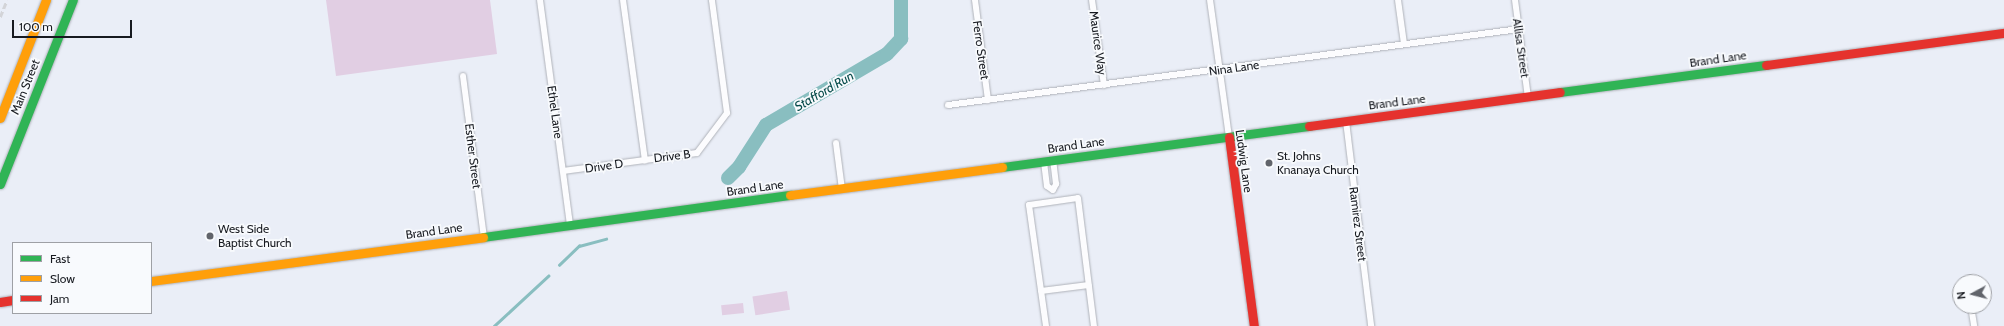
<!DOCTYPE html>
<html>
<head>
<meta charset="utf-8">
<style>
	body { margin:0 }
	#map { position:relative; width:2004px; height:326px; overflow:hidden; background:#eaeef7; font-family:Cabin,sans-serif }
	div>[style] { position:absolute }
	.green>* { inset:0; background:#e1cee3; transform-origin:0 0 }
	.stream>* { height:2.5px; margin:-1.25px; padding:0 1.25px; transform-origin:1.25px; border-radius:1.25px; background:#89bec0 }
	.river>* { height:14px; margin:-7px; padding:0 7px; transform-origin:7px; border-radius:7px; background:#89bec0 }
	.roads { filter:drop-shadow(0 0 1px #afb2b9) drop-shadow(0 0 1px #afb2b9) }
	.street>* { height:6px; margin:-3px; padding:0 3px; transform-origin:3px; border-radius:3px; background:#fcfcfe }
	.fast>* { height:9px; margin:-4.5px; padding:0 4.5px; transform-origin:4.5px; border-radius:4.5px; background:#30b455 }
	.slow>* { height:9px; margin:-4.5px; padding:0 4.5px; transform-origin:4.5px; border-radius:4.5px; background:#ff9f0a }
	.jam>* { height:9px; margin:-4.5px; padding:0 4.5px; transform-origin:4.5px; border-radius:4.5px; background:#e5322d }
	.rail>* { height:2.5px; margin-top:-1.25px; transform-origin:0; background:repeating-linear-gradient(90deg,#d3d4d8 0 6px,transparent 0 9px) }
	.dots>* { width:11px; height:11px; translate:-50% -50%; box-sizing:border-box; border:2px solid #f8fafd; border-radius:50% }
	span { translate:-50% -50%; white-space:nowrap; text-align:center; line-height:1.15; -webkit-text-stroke:3.5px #f8fafd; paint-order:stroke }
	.street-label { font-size:12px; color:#171a20 }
	.poi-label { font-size:12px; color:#171a20 }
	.left { translate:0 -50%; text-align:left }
	.water-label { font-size:13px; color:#074c4b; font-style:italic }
	.legend { position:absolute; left:12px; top:242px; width:140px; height:72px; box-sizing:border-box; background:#f8fafd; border:1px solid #9ea0a5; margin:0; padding:5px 7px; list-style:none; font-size:12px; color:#171a20 }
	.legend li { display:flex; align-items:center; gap:8px; height:20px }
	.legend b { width:20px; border:1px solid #9ea0a5 }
	.north { position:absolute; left:1952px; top:274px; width:40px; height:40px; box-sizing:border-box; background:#f8fafd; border:1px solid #9ea0a5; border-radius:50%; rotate:263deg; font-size:11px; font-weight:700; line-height:16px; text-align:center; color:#171a20 }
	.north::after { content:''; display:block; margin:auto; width:14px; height:18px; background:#61646b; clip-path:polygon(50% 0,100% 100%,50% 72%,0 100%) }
	.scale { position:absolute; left:12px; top:20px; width:120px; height:18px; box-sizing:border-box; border:2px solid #171a20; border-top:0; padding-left:5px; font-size:12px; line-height:14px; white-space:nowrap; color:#171a20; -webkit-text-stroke:3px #f8fafd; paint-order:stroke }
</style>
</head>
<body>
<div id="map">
	<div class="green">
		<div style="clip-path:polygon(326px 0,490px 0,497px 54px,336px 76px)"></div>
		<div style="left:787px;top:291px;width:19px;height:35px;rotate:81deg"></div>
		<div style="left:743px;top:303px;width:10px;height:22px;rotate:84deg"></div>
	</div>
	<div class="stream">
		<div style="left:559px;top:265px;width:28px;rotate:-44deg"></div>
		<div style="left:579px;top:246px;width:28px;rotate:-15deg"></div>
		<div style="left:494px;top:326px;width:74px;rotate:-42.8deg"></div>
	</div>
	<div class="river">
		<div style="left:728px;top:178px;width:16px;rotate:-45deg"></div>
		<div style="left:739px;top:167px;width:50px;rotate:-57.3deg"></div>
		<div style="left:766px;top:125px;width:140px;rotate:-30.4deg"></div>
		<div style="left:887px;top:54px;width:21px;rotate:-47deg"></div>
		<div style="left:901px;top:39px;width:39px;rotate:-90deg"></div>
	</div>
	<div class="roads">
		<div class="street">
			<div style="left:540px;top:0;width:227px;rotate:82.4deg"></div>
			<div style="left:623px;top:0;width:162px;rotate:82.2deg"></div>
			<div style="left:975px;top:0;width:101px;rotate:82.6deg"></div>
			<div style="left:1092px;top:0;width:86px;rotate:82deg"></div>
			<div style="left:1210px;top:0;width:138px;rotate:82.1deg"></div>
			<div style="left:1398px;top:0;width:44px;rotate:82.2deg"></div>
			<div style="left:1515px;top:0;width:98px;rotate:82.4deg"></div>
			<div style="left:463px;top:76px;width:162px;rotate:82.6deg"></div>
			<div style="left:948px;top:105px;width:576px;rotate:-7.58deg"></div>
			<div style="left:1346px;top:121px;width:207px;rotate:83deg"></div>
			<div style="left:836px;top:143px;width:46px;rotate:82.6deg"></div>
			<div style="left:1044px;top:162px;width:24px;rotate:83deg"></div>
			<div style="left:1047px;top:186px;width:7px;rotate:34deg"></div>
			<div style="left:1053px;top:190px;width:7px;rotate:-63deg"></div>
			<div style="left:1056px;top:184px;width:23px;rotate:-97deg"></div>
			<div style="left:563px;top:171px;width:135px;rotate:-7.7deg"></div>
			<div style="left:697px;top:153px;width:50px;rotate:-53.1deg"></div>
			<div style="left:727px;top:113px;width:114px;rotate:-97.6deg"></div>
			<div style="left:1041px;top:291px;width:48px;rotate:-7.1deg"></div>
			<div style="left:1971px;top:306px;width:20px;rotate:81deg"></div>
			<div style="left:1046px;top:326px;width:122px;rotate:-98deg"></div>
			<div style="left:1029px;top:205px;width:49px;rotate:-8.1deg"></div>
			<div style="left:1078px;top:198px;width:129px;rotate:82.9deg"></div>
		</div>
		<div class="fast">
			<div style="left:1560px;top:92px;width:208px;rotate:-7.5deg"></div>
			<div style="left:1002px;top:167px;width:310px;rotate:-7.6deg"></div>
			<div style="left:0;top:184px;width:198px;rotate:-68.4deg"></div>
			<div style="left:483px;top:237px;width:310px;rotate:-7.8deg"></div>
		</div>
		<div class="slow">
			<div style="left:0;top:118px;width:127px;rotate:-68.7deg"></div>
			<div style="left:790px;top:195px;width:214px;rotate:-7.5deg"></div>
			<div style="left:151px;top:281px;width:335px;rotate:-7.5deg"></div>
		</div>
		<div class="jam">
			<div style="left:1766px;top:65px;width:240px;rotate:-7.7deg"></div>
			<div style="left:1309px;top:126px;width:253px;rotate:-7.7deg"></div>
			<div style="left:1229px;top:137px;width:191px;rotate:82.5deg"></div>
			<div style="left:0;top:302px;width:13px;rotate:-9deg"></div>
		</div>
	</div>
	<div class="rail">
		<div style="left:0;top:17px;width:18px;rotate:-68deg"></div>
	</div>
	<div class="dots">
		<div style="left:1269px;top:163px;background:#61646b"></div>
		<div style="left:210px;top:236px;background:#61646b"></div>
	</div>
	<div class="street-label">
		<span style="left:1098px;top:43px;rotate:82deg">Maurice Way</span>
		<span style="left:1521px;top:48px;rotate:82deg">Allisa Street</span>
		<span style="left:981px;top:50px;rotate:82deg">Ferro Street</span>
		<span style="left:1718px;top:59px;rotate:-8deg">Brand Lane</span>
		<span style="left:1234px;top:68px;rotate:-8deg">Nina Lane</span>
		<span style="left:25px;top:87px;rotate:-68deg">Main Street</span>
		<span style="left:1397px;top:102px;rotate:-7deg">Brand Lane</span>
		<span style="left:555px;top:112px;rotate:82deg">Ethel Lane</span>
		<span style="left:1076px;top:145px;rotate:-8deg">Brand Lane</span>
		<span style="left:473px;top:156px;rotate:83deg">Esther Street</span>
		<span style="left:672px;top:156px;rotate:-7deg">Drive B</span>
		<span style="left:1244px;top:161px;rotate:82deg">Ludwig Lane</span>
		<span style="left:604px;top:166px;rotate:-8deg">Drive D</span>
		<span style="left:755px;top:188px;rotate:-8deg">Brand Lane</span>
		<span style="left:1358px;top:224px;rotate:83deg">Ramirez Street</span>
		<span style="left:434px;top:231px;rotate:-8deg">Brand Lane</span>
	</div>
	<div class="poi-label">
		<span class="left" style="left:1277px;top:163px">St. Johns<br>Knanaya Church</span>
		<span class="left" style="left:218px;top:236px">West Side<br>Baptist Church</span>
	</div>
	<div class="water-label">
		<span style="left:824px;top:91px;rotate:-30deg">Stafford Run</span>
	</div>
	<ul class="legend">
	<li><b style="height:5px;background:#30b455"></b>Fast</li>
	<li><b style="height:5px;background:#ff9f0a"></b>Slow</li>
	<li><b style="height:5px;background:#e5322d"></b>Jam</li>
	</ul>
	<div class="north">N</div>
	<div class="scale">100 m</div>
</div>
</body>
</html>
